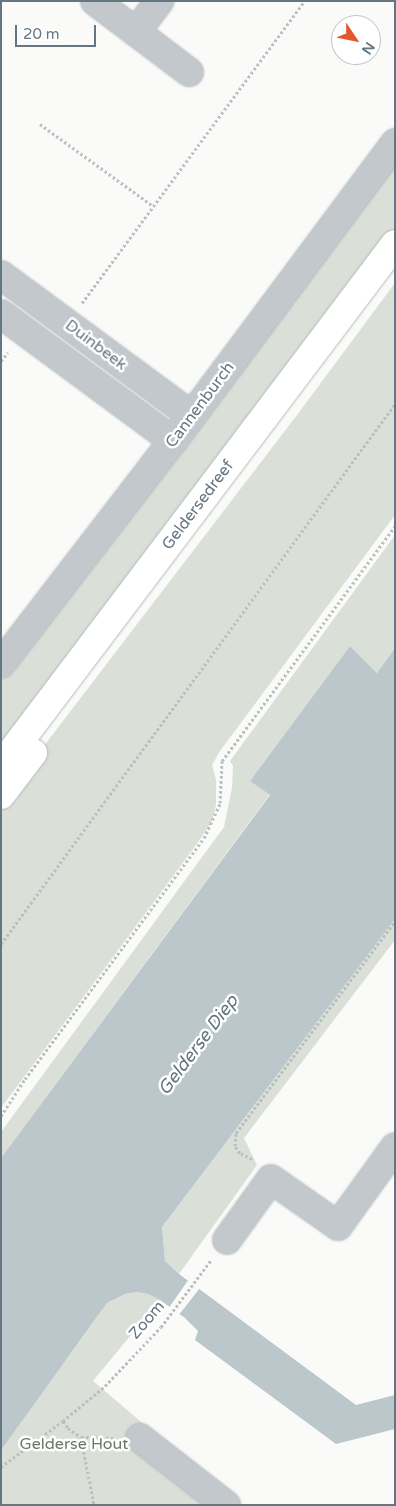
<!DOCTYPE html>
<html>
<head>
<meta charset="utf-8">
<style>
	body { margin:0 }
	#map { position:relative; width:396px; height:1506px; overflow:hidden; background:#fafaf8; font-family:"Varela Round",sans-serif }
	div>[style] { position:absolute }
	.green>* { inset:0; background:#dadfd7 }
	.water>* { inset:0; background:#bbc7cb }
	.pier>* { inset:0; background:#fafaf8 }
	.path>* { height:3px; margin-top:-1.5px; transform-origin:0; background:repeating-linear-gradient(90deg,#bbbfc2 0 2.5px,transparent 0 5px) }
	.roads { filter:drop-shadow(0 0 1px #b3babf) drop-shadow(0 0 1px #b3babf) }
	.street>* { height:28px; margin:-14px; padding:0 14px; transform-origin:14px; border-radius:14px; background:#c3c8cc }
	.secondary>* { height:28px; margin:-14px; padding:0 14px; transform-origin:14px; border-radius:14px; background:#fff }
	span { translate:-50% -50%; white-space:nowrap; text-align:center; line-height:1.15; -webkit-text-stroke:5px #fff; paint-order:stroke }
	.street-label { font-size:16px; color:#657683 }
	.park-label { font-size:16px; color:#687a64 }
	.water-label { font-size:18px; color:#60757c; font-style:italic }
	.frame { position:absolute; inset:0; border:2px solid #657683; pointer-events:none }
	.north { position:absolute; left:331px; top:15px; width:50px; height:50px; box-sizing:border-box; background:#fff; border:1px solid #c1c8cd; border-radius:50%; rotate:124deg; font-size:14px; font-weight:700; line-height:20px; text-align:center; color:#657683 }
	.north::after { content:''; display:block; margin:auto; width:18px; height:22px; background:#e4572e; clip-path:polygon(50% 0,100% 100%,50% 72%,0 100%) }
	.scale { position:absolute; left:15px; top:25px; width:81px; height:22px; box-sizing:border-box; border:2px solid #657683; border-top:0; padding-left:6px; font-size:15px; line-height:18px; white-space:nowrap; color:#657683; -webkit-text-stroke:4px #fff; paint-order:stroke }
</style>
</head>
<body>
<div id="map">
	<div class="green">
		<div style="clip-path:polygon(395px 164px,395px 231px,1px 750px,1px 681px,134px 509px)"></div>
		<div style="clip-path:polygon(395px 283px,395px 515px,220px 751px,212px 765px,216px 780px,216px 805px,212px 821px,199px 841px,1px 1108px,1px 802px,297px 415px)"></div>
		<div style="clip-path:polygon(395px 535px,395px 648px,377px 673px,350px 646px,250px 781px,270px 794px,1px 1158px,1px 1132px,224px 827px,232px 788px,233px 766px,230px 761px)"></div>
		<div style="clip-path:polygon(395px 919px,395px 940px,244px 1138px,257px 1165px,179px 1274px,165px 1262px,162px 1227px)"></div>
		<div style="clip-path:polygon(136px 1292px,148px 1294px,160px 1300px,93px 1381px,239px 1505px,1px 1505px,1px 1436px,67px 1359px,107px 1303px,125px 1294px)"></div>
	</div>
	<div class="water">
		<div style="clip-path:polygon(350px 646px,377px 673px,395px 648px,395px 919px,162px 1227px,165px 1261px,179px 1274px,356px 1405px,395px 1395px,395px 1429px,336px 1444px,195px 1340px,198px 1331px,185px 1318px,160px 1300px,148px 1294px,136px 1292px,125px 1294px,107px 1303px,1px 1450px,1px 1158px,270px 795px,250px 781px)"></div>
	</div>
	<div class="pier">
		<div style="clip-path:polygon(189px 1279px,200px 1288px,178px 1316px,168px 1309px)"></div>
	</div>
	<div class="path">
		<div style="left:40px;top:124px;width:140px;rotate:36deg"></div>
		<div style="left:82px;top:303px;width:375px;rotate:-53.6deg"></div>
		<div style="left:1px;top:361px;width:11px;rotate:-52deg"></div>
		<div style="left:1px;top:944px;width:668px;rotate:-53.88deg"></div>
		<div style="left:1px;top:1116px;width:44px;rotate:-57deg"></div>
		<div style="left:25px;top:1079px;width:300px;rotate:-53.4deg"></div>
		<div style="left:204px;top:838px;width:38px;rotate:-65deg"></div>
		<div style="left:220px;top:803px;width:42px;rotate:-87.3deg"></div>
		<div style="left:222px;top:761px;width:292px;rotate:-53.6deg"></div>
		<div style="left:252px;top:1159px;width:13px;rotate:-153deg"></div>
		<div style="left:240px;top:1153px;width:9px;rotate:-126deg"></div>
		<div style="left:235px;top:1146px;width:13px;rotate:-86deg"></div>
		<div style="left:236px;top:1133px;width:265px;rotate:-53.1deg"></div>
		<div style="left:63px;top:1421px;width:9px;rotate:54deg"></div>
		<div style="left:68px;top:1428px;width:16px;rotate:35deg"></div>
		<div style="left:81px;top:1437px;width:69px;rotate:79.2deg"></div>
		<div style="left:81px;top:1437px;width:32px;rotate:2deg"></div>
		<div style="left:1px;top:1467px;width:77px;rotate:-36.6deg"></div>
		<div style="left:63px;top:1421px;width:55px;rotate:-39.8deg"></div>
		<div style="left:105px;top:1386px;width:81px;rotate:-46.5deg"></div>
		<div style="left:161px;top:1327px;width:84px;rotate:-53.3deg"></div>
	</div>
	<div class="roads">
		<div class="street">
			<div style="left:95px;top:1px;width:118px;rotate:37.1deg"></div>
			<div style="left:136px;top:32px;width:39px;rotate:-53deg"></div>
			<div style="left:1px;top:275px;width:237px;rotate:36.4deg"></div>
			<div style="left:1px;top:314px;width:214px;rotate:36.4deg"></div>
			<div style="left:1px;top:664px;width:282px;rotate:-52.4deg"></div>
			<div style="left:173px;top:441px;width:372px;rotate:-53.3deg"></div>
			<div style="left:227px;top:1240px;width:75px;rotate:-54.2deg"></div>
			<div style="left:271px;top:1179px;width:82px;rotate:35deg"></div>
			<div style="left:338px;top:1226px;width:97px;rotate:-54.2deg"></div>
			<div style="left:140px;top:1438px;width:109px;rotate:37.9deg"></div>
		</div>
		<div class="secondary">
			<div style="left:1px;top:766px;width:654px;rotate:-52.95deg"></div>
			<div style="left:1px;top:795px;width:53px;rotate:-52.7deg"></div>
		</div>
	</div>
	<div class="street-label">
		<span style="left:96px;top:345px;rotate:37deg">Duinbeek</span>
		<span style="left:200px;top:405px;rotate:-53deg">Cannenburch</span>
		<span style="left:198px;top:505px;rotate:-53deg">Geldersedreef</span>
		<span style="left:147px;top:1320px;rotate:-49deg">Zoom</span>
	</div>
	<div class="park-label">
		<span style="left:74px;top:1444px">Gelderse Hout</span>
	</div>
	<div class="water-label">
		<span style="left:198px;top:1045px;rotate:-53deg">Gelderse Diep</span>
	</div>
	<div class="frame"></div>
	<div class="north">N</div>
	<div class="scale">20 m</div>
</div>
</body>
</html>
